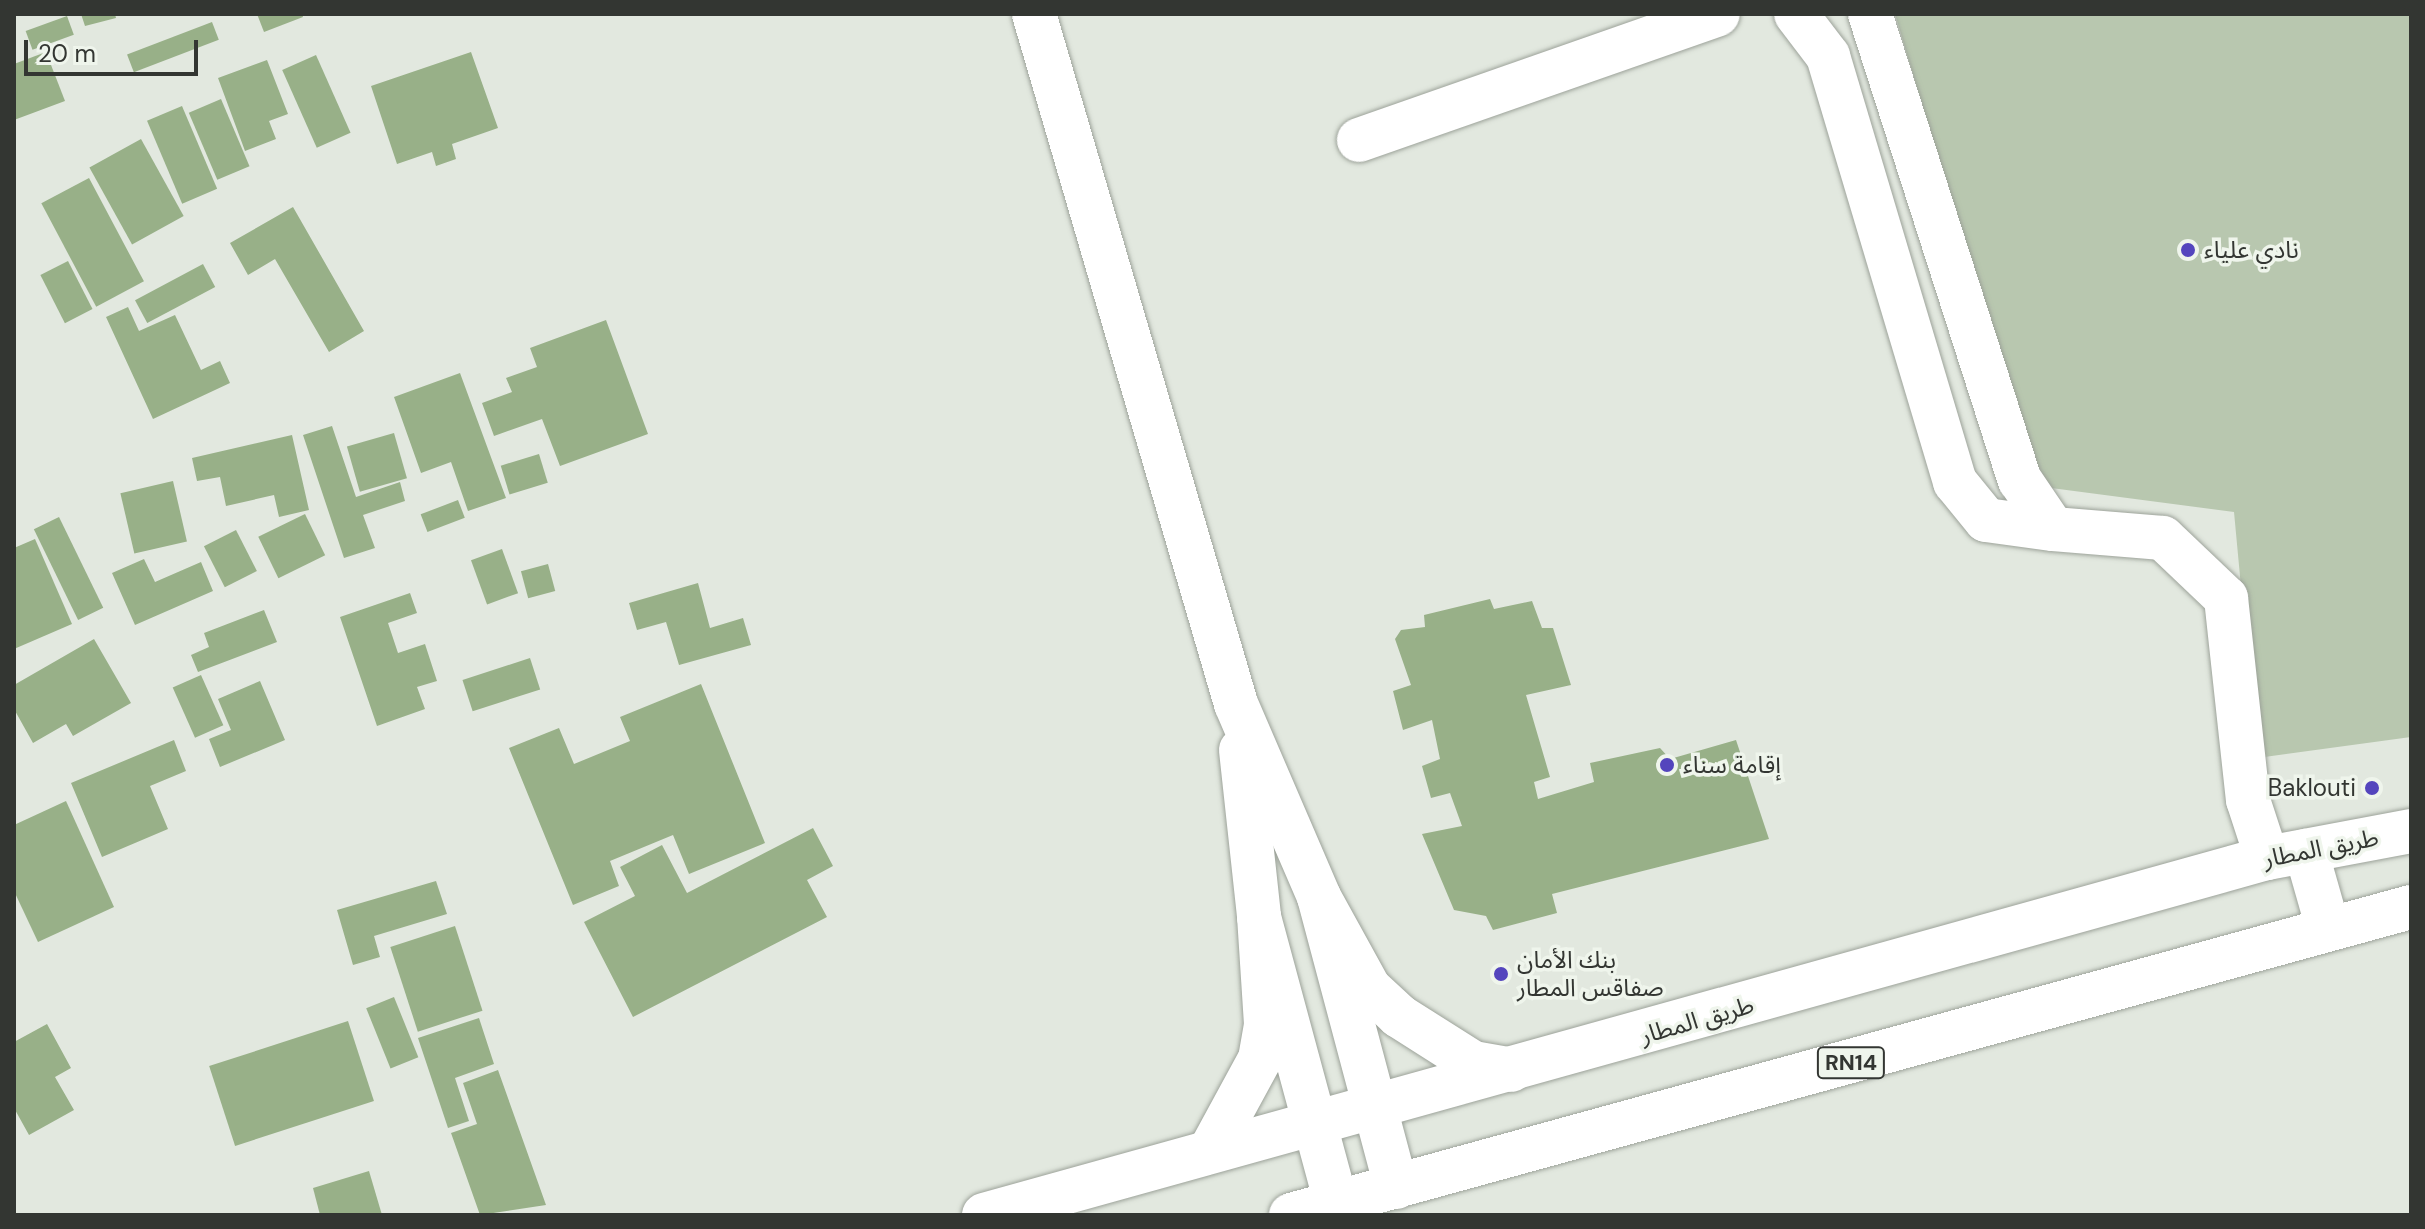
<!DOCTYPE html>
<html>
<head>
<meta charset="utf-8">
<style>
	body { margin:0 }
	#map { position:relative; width:2425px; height:1229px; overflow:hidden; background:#e2e8df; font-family:"DM Sans","Noto Sans Arabic",sans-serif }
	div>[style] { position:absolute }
	.green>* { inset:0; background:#b8c7af }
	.building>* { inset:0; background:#98b088; transform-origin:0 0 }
	.roads { filter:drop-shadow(0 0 2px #9da39a) drop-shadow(0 0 2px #9da39a) }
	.minor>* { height:44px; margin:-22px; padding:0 22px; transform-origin:22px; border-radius:22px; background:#fff }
	.secondary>* { height:44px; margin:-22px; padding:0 22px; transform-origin:22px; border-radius:22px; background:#fff }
	.primary>* { height:44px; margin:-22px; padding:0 22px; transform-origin:22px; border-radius:22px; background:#fff }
	.dots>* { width:22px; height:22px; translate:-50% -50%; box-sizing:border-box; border:4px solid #eff5ec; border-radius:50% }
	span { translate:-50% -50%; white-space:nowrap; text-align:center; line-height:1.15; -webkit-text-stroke:7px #eff5ec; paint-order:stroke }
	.shield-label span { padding:2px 6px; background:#eff5ec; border:2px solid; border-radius:6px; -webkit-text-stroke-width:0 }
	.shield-label { font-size:22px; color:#333632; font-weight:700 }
	.poi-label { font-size:24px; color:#333632 }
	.left { translate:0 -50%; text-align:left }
	.right { translate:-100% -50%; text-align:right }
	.street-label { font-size:24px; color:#333632 }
	.frame { position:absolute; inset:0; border:16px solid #333632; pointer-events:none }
	.scale { position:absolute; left:24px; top:40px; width:174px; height:36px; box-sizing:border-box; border:4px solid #333632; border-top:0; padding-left:10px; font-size:24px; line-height:28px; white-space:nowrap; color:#333632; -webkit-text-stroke:6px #eff5ec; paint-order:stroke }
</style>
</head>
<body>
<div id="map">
	<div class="green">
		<div style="clip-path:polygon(1895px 14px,2411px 14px,2411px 737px,2257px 758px,2234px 512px,2036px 486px)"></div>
	</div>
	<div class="building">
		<div style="clip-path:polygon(81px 14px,115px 14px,116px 18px,85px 26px)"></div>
		<div style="clip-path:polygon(257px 14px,302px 14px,303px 17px,264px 32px)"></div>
		<div style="left:67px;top:16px;width:20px;height:44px;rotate:70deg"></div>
		<div style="left:212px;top:22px;width:19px;height:91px;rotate:69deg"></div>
		<div style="clip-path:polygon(46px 52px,65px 101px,14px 120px,14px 64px)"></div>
		<div style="clip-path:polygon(471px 52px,498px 128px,452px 144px,456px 159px,436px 166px,432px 152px,397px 164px,371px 86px)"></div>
		<div style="left:316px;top:55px;width:85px;height:37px;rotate:66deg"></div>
		<div style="clip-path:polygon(267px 60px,288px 114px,269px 121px,276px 139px,245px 151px,218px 78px)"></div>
		<div style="left:221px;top:99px;width:73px;height:35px;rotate:67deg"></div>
		<div style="left:182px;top:106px;width:90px;height:38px;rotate:67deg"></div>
		<div style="left:141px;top:139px;width:88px;height:59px;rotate:61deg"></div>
		<div style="left:89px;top:178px;width:117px;height:54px;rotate:62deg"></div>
		<div style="clip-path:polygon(293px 207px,364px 331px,329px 352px,275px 259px,248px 275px,230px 243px)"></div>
		<div style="left:68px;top:261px;width:54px;height:31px;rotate:63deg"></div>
		<div style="left:203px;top:264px;width:26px;height:77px;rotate:62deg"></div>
		<div style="clip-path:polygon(128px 307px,139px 331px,175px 315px,201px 370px,220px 361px,230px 383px,153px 419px,106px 317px)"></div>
		<div style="clip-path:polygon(606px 320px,648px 434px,560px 466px,542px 419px,494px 436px,482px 403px,512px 392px,506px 378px,537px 367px,530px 348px)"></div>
		<div style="clip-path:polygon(460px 373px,506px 498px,468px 511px,451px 462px,421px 473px,394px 397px)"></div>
		<div style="clip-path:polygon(332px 426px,356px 497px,400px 482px,405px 501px,363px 515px,375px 548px,344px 558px,303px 435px)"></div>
		<div style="left:394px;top:433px;width:47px;height:49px;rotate:74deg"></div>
		<div style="clip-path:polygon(292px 435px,309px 510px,279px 517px,274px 495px,226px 506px,220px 477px,197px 481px,192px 458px)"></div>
		<div style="left:539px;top:454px;width:30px;height:40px;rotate:73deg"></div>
		<div style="left:173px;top:481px;width:62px;height:54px;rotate:77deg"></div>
		<div style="left:458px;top:500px;width:19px;height:40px;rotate:69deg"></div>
		<div style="left:305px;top:514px;width:46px;height:52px;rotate:64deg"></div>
		<div style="left:59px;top:517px;width:101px;height:28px;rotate:64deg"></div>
		<div style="left:236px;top:530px;width:46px;height:36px;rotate:63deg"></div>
		<div style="clip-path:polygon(35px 539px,72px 624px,14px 649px,14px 548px)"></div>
		<div style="left:502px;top:549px;width:47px;height:33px;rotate:70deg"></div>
		<div style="clip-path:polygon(144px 559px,155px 582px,201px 562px,213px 591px,135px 625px,112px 573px)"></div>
		<div style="left:548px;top:564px;width:28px;height:28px;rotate:75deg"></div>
		<div style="clip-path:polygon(698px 583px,710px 628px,743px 618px,751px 645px,679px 665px,666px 622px,637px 630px,629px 603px)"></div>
		<div style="clip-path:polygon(410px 593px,417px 613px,388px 623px,398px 653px,425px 644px,437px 681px,417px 687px,425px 709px,377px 726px,340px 617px)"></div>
		<div style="clip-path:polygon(1490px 599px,1494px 609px,1532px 601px,1542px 628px,1553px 628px,1571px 685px,1526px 695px,1550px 777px,1534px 782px,1538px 799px,1594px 782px,1590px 763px,1660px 748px,1670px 759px,1736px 740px,1769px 839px,1552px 894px,1557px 913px,1493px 930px,1486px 916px,1454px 910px,1422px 834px,1462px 826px,1450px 793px,1431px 798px,1422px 766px,1440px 759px,1432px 720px,1403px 730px,1393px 691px,1411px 685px,1395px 639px,1401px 630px,1425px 627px,1424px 615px)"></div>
		<div style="clip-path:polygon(264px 610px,277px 642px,198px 672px,191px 655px,209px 647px,204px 633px)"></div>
		<div style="clip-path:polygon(94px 639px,131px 703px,73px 736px,66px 724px,33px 743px,14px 709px,14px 685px)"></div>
		<div style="left:530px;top:658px;width:33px;height:71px;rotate:72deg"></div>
		<div style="left:201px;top:675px;width:55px;height:31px;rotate:66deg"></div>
		<div style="clip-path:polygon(260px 681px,285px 740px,220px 767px,209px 739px,231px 730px,218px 699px)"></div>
		<div style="clip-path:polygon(701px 684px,765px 843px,689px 874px,673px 835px,610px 861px,619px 886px,573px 905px,509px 748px,559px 728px,574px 764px,630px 741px,620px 717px)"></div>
		<div style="clip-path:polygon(174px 740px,186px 771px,150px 786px,168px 829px,102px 857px,71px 783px)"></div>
		<div style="clip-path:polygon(66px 801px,114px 907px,38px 942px,14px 891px,14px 825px)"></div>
		<div style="clip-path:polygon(813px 828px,833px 866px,807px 880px,827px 917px,633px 1017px,584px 922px,635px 896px,620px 867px,662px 845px,687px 893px)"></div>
		<div style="clip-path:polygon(436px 881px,447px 914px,374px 936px,380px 957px,353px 965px,337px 910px)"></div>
		<div style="left:455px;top:926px;width:89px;height:68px;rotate:72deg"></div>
		<div style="left:394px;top:997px;width:65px;height:30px;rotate:68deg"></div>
		<div style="clip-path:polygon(479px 1018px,494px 1064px,455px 1078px,469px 1121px,448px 1128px,418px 1038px)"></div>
		<div style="left:348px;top:1021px;width:84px;height:146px;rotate:72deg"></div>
		<div style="clip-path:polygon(47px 1024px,71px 1068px,55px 1077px,74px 1110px,29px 1135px,14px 1108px,14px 1042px)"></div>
		<div style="clip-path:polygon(498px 1070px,546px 1205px,480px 1215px,451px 1133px,477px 1124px,463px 1083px)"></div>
		<div style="clip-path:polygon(369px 1171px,382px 1215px,320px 1215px,313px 1188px)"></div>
	</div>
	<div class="roads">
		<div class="minor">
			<div style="left:1796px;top:14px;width:53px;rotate:52.7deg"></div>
			<div style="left:1828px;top:56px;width:445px;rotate:73.4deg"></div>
			<div style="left:1955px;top:482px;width:49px;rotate:50.8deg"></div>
			<div style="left:1986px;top:520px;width:68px;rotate:7.7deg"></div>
			<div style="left:1870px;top:14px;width:490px;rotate:72.2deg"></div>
			<div style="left:2020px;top:480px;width:59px;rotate:56deg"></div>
			<div style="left:2053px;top:529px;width:110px;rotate:4.7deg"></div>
			<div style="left:2163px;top:538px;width:87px;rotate:43.6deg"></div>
			<div style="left:2226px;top:598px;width:203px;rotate:83.8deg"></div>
			<div style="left:2248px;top:800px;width:61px;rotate:71.9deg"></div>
			<div style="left:1359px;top:140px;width:380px;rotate:-19.3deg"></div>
		</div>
		<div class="secondary">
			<div style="left:1034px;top:14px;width:719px;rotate:73.68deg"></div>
			<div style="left:1236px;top:704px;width:210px;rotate:66.7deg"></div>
			<div style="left:1319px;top:897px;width:300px;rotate:75.1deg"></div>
			<div style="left:1241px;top:750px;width:168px;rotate:83.8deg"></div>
			<div style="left:1259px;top:917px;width:296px;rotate:74.9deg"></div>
		</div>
		<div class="primary">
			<div style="left:2306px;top:851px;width:80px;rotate:74.1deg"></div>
			<div style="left:1319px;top:897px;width:104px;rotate:61.2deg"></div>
			<div style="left:1369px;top:988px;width:41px;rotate:43deg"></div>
			<div style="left:1399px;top:1016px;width:88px;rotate:32.4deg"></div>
			<div style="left:1473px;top:1063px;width:39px;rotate:10deg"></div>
			<div style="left:1210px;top:1151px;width:105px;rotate:-61.5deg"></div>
			<div style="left:1260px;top:1059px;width:36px;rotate:-80deg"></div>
			<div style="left:1266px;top:1024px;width:107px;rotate:-93.7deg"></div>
			<div style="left:984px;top:1215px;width:1332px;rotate:-15.55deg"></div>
			<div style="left:2267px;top:858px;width:147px;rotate:-10.6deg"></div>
			<div style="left:1291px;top:1215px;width:1162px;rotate:-15.38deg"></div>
		</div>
	</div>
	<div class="dots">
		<div style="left:2188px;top:250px;background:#5445bd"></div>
		<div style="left:1667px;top:765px;background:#5445bd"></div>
		<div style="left:2372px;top:788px;background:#5445bd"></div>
		<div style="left:1501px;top:974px;background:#5445bd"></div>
	</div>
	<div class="shield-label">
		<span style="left:1851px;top:1063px">RN14</span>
	</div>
	<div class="poi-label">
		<span class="left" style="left:2204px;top:250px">نادي علياء</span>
		<span class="left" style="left:1683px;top:765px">إقامة سناء</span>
		<span class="right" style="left:2356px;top:788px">Baklouti</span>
		<span class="left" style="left:1517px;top:974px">بنك الأمان<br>صفاقس المطار</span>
	</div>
	<div class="street-label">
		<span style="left:2321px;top:848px;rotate:-11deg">طريق المطار</span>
		<span style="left:1697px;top:1020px;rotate:-16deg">طريق المطار</span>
	</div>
	<div class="frame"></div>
	<div class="scale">20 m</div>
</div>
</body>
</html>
